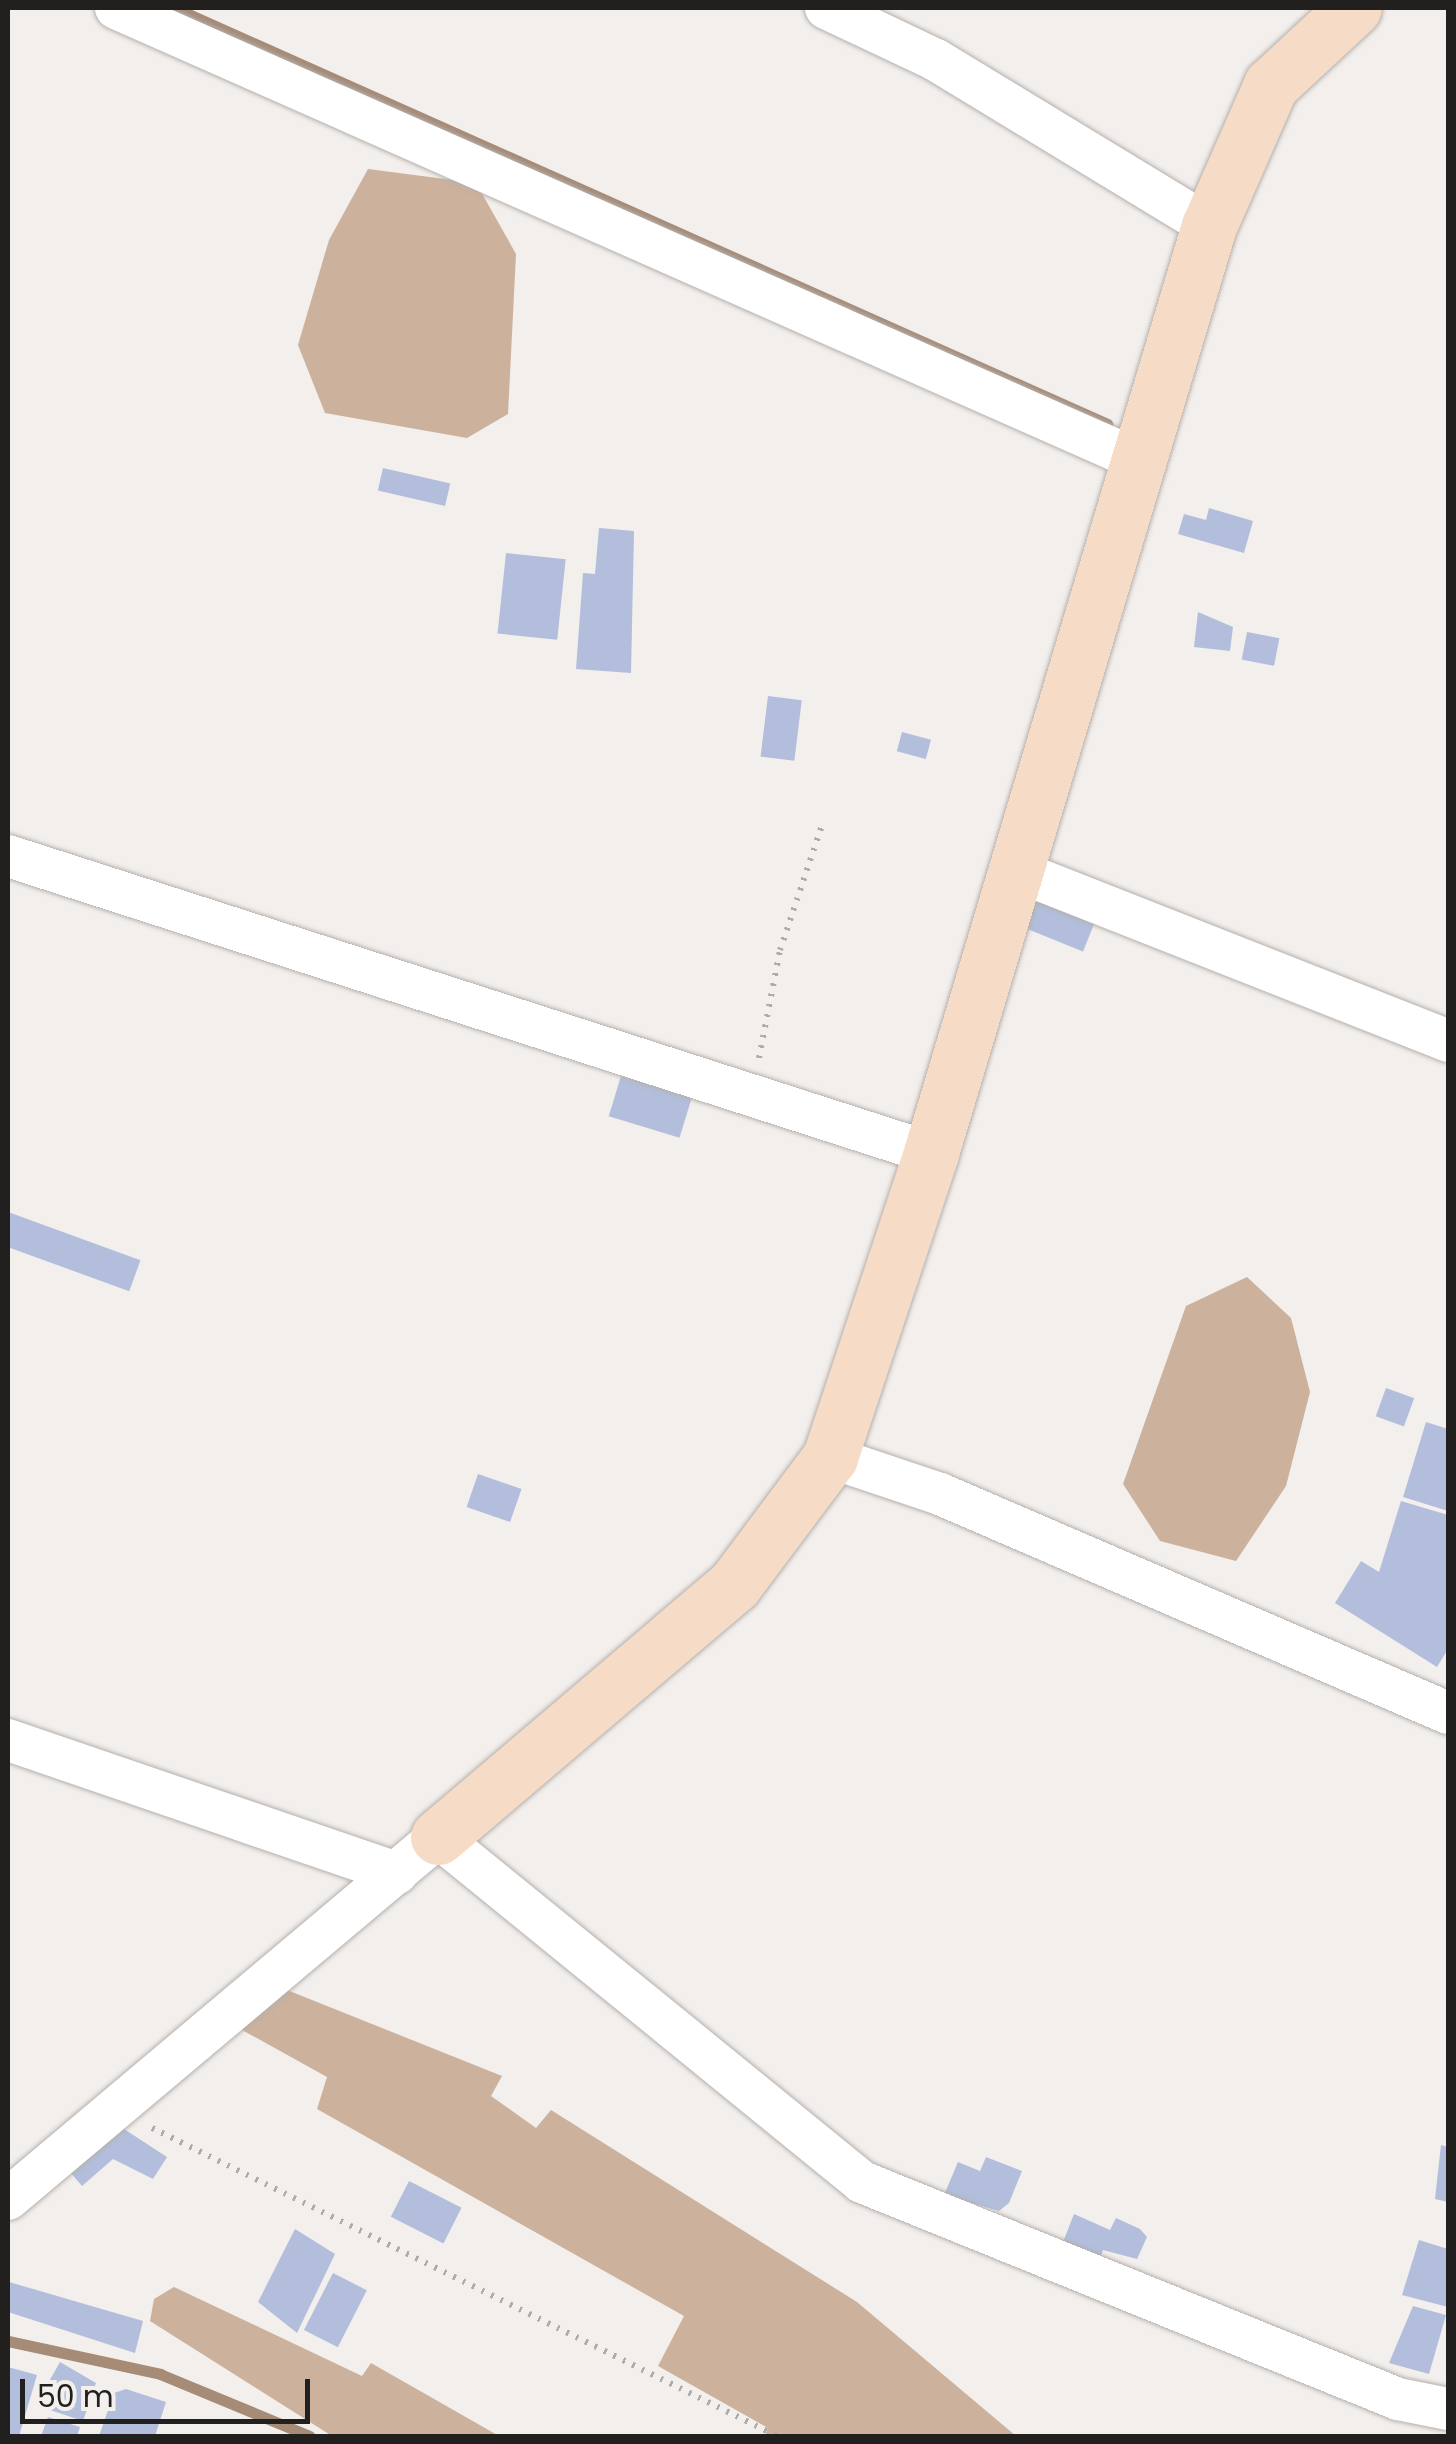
<!DOCTYPE html>
<html>
<head>
<meta charset="utf-8">
<style>
	body { margin:0 }
	#map { position:relative; width:1456px; height:2444px; overflow:hidden; background:#f3efec; font-family:Poppins,sans-serif }
	div>[style] { position:absolute }
	.forest>* { inset:0; background:#ccb19c }
	.stream>* { height:11px; margin:-5.5px; padding:0 5.5px; transform-origin:5.5px; border-radius:5.5px; background:#a68b77 }
	.building>* { inset:0; background:#b2bedb; transform-origin:0 0 }
	.path>* { height:6px; margin-top:-3px; transform-origin:0; background:repeating-linear-gradient(90deg,#aeaba9 0 2.5px,transparent 0 10.5px) }
	.roads { filter:drop-shadow(0 0 2px #b4b0ad) drop-shadow(0 0 2px #b4b0ad) }
	.street>* { height:42px; margin:-21px; padding:0 21px; transform-origin:21px; border-radius:21px; background:#fff }
	.secondary>* { height:55px; margin:-27.5px; padding:0 27.5px; transform-origin:27.5px; border-radius:27.5px; background:#f6dcc6 }
	span { translate:-50% -50%; white-space:nowrap; text-align:center; line-height:1.15; -webkit-text-stroke:10px #f3efec; paint-order:stroke }
	.frame { position:absolute; inset:0; border:10px solid #21201f; pointer-events:none }
	.scale { position:absolute; left:20px; top:2379px; width:290px; height:45px; box-sizing:border-box; border:5px solid #21201f; border-top:0; padding-left:12px; font-size:30px; line-height:35px; white-space:nowrap; color:#21201f; -webkit-text-stroke:8px #f3efec; paint-order:stroke }
</style>
</head>
<body>
<div id="map">
	<div class="forest">
		<div style="clip-path:polygon(368px 169px,476px 183px,516px 254px,508px 414px,467px 438px,325px 413px,298px 345px,329px 240px)"></div>
		<div style="clip-path:polygon(1247px 1277px,1291px 1318px,1310px 1392px,1286px 1486px,1236px 1561px,1160px 1541px,1123px 1484px,1186px 1306px)"></div>
		<div style="clip-path:polygon(277px 1986px,502px 2076px,491px 2096px,536px 2128px,551px 2110px,857px 2302px,1016px 2436px,765px 2436px,768px 2428px,658px 2366px,684px 2316px,317px 2109px,327px 2077px,233px 2025px)"></div>
		<div style="clip-path:polygon(174px 2287px,362px 2376px,371px 2363px,499px 2436px,332px 2436px,150px 2321px,154px 2299px)"></div>
	</div>
	<div class="stream">
		<div style="left:175px;top:8px;width:1021px;rotate:24.05deg"></div>
		<div style="left:8px;top:2341px;width:156px;rotate:12.2deg"></div>
		<div style="left:160px;top:2374px;width:162px;rotate:22.5deg"></div>
	</div>
	<div class="building">
		<div style="left:383px;top:468px;width:69px;height:23px;rotate:13deg"></div>
		<div style="clip-path:polygon(1209px 508px,1253px 521px,1244px 553px,1178px 534px,1184px 514px,1206px 520px)"></div>
		<div style="clip-path:polygon(599px 528px,634px 531px,631px 673px,576px 669px,583px 573px,595px 574px)"></div>
		<div style="left:506px;top:553px;width:60px;height:81px;rotate:6deg"></div>
		<div style="clip-path:polygon(1198px 612px,1233px 627px,1230px 651px,1194px 647px)"></div>
		<div style="left:1247px;top:632px;width:33px;height:28px;rotate:11deg"></div>
		<div style="left:768px;top:696px;width:34px;height:61px;rotate:7deg"></div>
		<div style="left:902px;top:732px;width:30px;height:20px;rotate:15deg"></div>
		<div style="left:1036px;top:897px;width:64px;height:33px;rotate:22deg"></div>
		<div style="left:621px;top:1076px;width:74px;height:42px;rotate:17deg"></div>
		<div style="left:8px;top:1212px;width:141px;height:33px;rotate:20deg"></div>
		<div style="left:1386px;top:1388px;width:30px;height:30px;rotate:20deg"></div>
		<div style="clip-path:polygon(1426px 1422px,1448px 1429px,1448px 1511px,1403px 1497px)"></div>
		<div style="left:478px;top:1474px;width:46px;height:35px;rotate:19deg"></div>
		<div style="clip-path:polygon(1401px 1501px,1448px 1515px,1448px 1649px,1437px 1667px,1335px 1603px,1361px 1561px,1379px 1572px)"></div>
		<div style="clip-path:polygon(124px 2129px,167px 2157px,153px 2179px,113px 2159px,82px 2186px,70px 2172px)"></div>
		<div style="clip-path:polygon(1441px 2145px,1448px 2147px,1448px 2202px,1435px 2199px)"></div>
		<div style="clip-path:polygon(986px 2157px,1022px 2171px,1009px 2203px,999px 2211px,944px 2195px,958px 2162px,980px 2171px)"></div>
		<div style="left:409px;top:2181px;width:59px;height:40px;rotate:27deg"></div>
		<div style="clip-path:polygon(1074px 2214px,1110px 2230px,1116px 2218px,1140px 2229px,1147px 2237px,1137px 2259px,1103px 2250px,1100px 2259px,1063px 2242px)"></div>
		<div style="clip-path:polygon(295px 2229px,335px 2254px,297px 2333px,258px 2302px)"></div>
		<div style="clip-path:polygon(1419px 2240px,1448px 2249px,1448px 2307px,1402px 2295px)"></div>
		<div style="left:333px;top:2273px;width:38px;height:64px;rotate:27deg"></div>
		<div style="clip-path:polygon(9px 2282px,143px 2321px,135px 2353px,8px 2312px)"></div>
		<div style="clip-path:polygon(1413px 2306px,1446px 2315px,1429px 2374px,1389px 2363px)"></div>
		<div style="clip-path:polygon(60px 2362px,96px 2383px,83px 2421px,47px 2409px,52px 2395px,43px 2392px)"></div>
		<div style="clip-path:polygon(8px 2367px,37px 2375px,19px 2436px,8px 2436px)"></div>
		<div style="clip-path:polygon(126px 2389px,166px 2402px,155px 2436px,99px 2436px,114px 2393px)"></div>
		<div style="clip-path:polygon(48px 2417px,80px 2427px,77px 2436px,41px 2436px)"></div>
	</div>
	<div class="path">
		<div style="left:759px;top:1058px;width:110px;rotate:-79deg"></div>
		<div style="left:780px;top:950px;width:129px;rotate:-71.4deg"></div>
		<div style="left:152px;top:2128px;width:697px;rotate:26.23deg"></div>
	</div>
	<div class="roads">
		<div class="street">
			<div style="left:116px;top:8px;width:1120px;rotate:23.86deg"></div>
			<div style="left:826px;top:8px;width:122px;rotate:25.3deg"></div>
			<div style="left:936px;top:60px;width:320px;rotate:31.3deg"></div>
			<div style="left:8px;top:856px;width:970px;rotate:17.84deg"></div>
			<div style="left:1017px;top:871px;width:463px;rotate:21.5deg"></div>
			<div style="left:830px;top:1457px;width:116px;rotate:18.6deg"></div>
			<div style="left:940px;top:1494px;width:553px;rotate:23.32deg"></div>
			<div style="left:8px;top:1740px;width:411px;rotate:18.9deg"></div>
			<div style="left:8px;top:2199px;width:562px;rotate:-40.09deg"></div>
			<div style="left:438px;top:1837px;width:547px;rotate:39.13deg"></div>
			<div style="left:862px;top:2182px;width:578px;rotate:22.04deg"></div>
			<div style="left:1398px;top:2399px;width:51px;rotate:11.3deg"></div>
		</div>
		<div class="secondary">
			<div style="left:438px;top:1837px;width:390px;rotate:-40.4deg"></div>
			<div style="left:735px;top:1584px;width:159px;rotate:-53.2deg"></div>
			<div style="left:830px;top:1457px;width:320px;rotate:-71.6deg"></div>
			<div style="left:931px;top:1153px;width:968px;rotate:-73.31deg"></div>
			<div style="left:1209px;top:226px;width:154px;rotate:-66.3deg"></div>
			<div style="left:1271px;top:85px;width:113px;rotate:-42.9deg"></div>
		</div>
	</div>
	<div class="frame"></div>
	<div class="scale">50 m</div>
</div>
</body>
</html>
